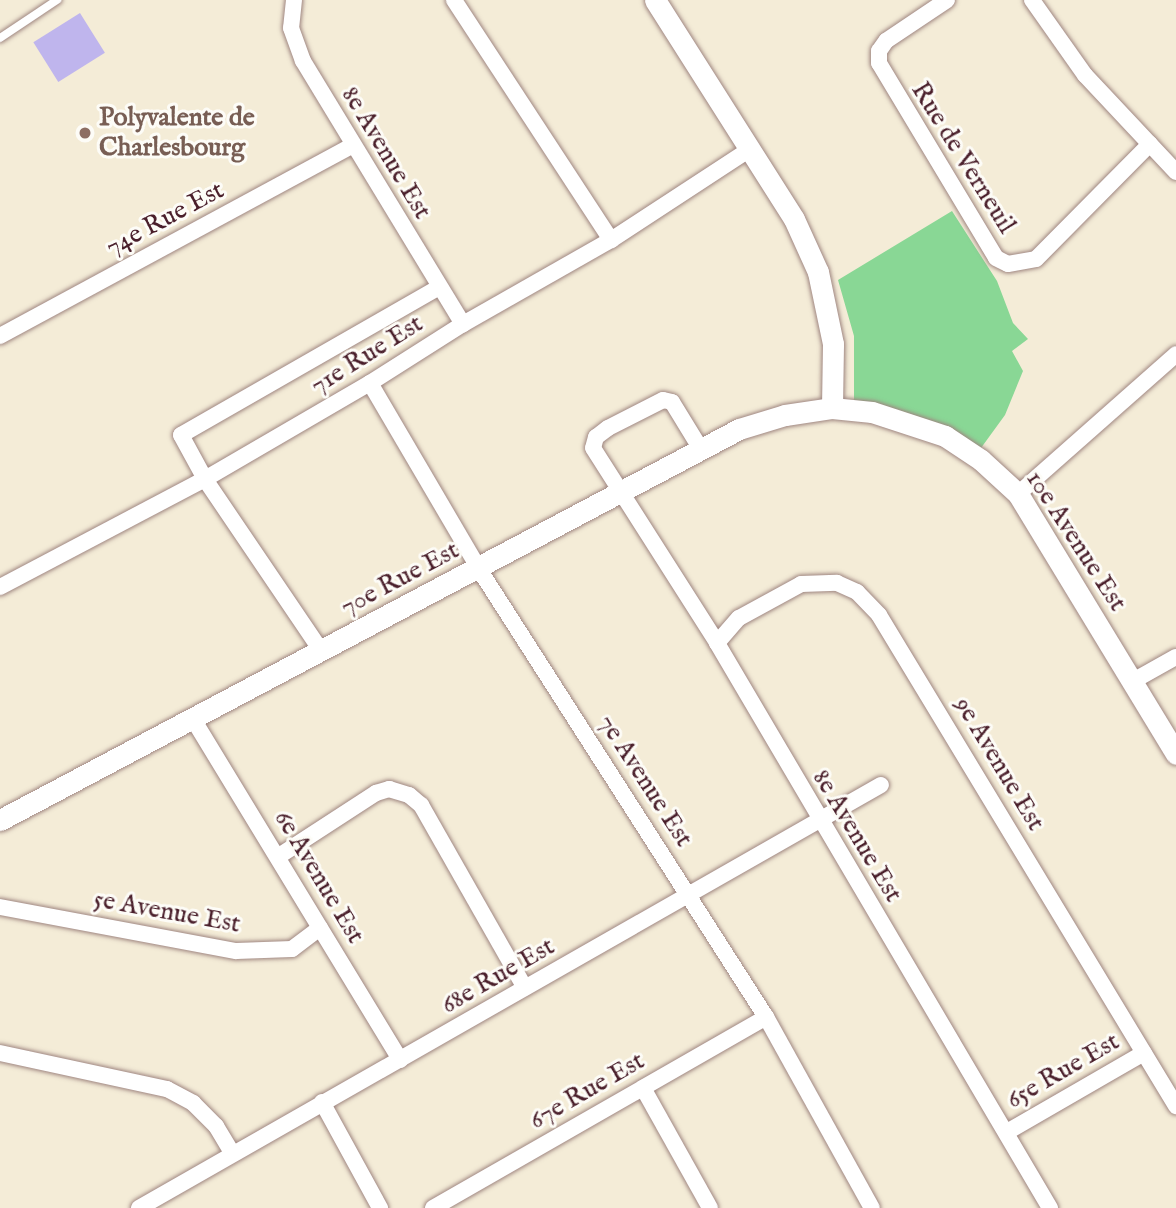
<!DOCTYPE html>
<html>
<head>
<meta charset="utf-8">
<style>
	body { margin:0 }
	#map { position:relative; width:1176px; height:1208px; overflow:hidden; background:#f4ecd7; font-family:"IM FELL English",serif }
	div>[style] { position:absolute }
	.green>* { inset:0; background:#89d795 }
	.building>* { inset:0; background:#bfb5ed; transform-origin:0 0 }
	.roads { filter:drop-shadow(0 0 2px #9f8681) drop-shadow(0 0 2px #9f8681) }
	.service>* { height:8px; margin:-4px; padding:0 4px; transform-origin:4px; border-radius:4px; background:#fff }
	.minor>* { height:16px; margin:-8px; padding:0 8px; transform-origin:8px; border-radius:8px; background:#fff }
	.tertiary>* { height:21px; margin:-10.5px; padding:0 10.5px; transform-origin:10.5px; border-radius:10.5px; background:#fff }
	.dots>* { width:19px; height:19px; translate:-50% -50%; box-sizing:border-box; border:4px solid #fdfcf7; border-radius:50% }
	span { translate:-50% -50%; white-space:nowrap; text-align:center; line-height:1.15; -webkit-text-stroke:6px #fdfcf7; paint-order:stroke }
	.education-label { font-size:26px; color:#785e54; font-weight:700 }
	.left { translate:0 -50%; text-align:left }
	.street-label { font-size:26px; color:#4a1f2b }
</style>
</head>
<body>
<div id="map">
	<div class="green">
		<div style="clip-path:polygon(952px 211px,997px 281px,1013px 323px,1028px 339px,1012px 351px,1023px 371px,1005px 415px,981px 448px,854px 400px,854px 336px,838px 280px)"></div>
	</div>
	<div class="building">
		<div style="left:80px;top:13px;width:47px;height:55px;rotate:58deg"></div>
	</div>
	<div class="roads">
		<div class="service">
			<div style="left:0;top:38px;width:69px;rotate:-33.7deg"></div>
		</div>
		<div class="minor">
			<div style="left:294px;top:0;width:28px;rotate:96deg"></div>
			<div style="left:291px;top:28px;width:35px;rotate:70deg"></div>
			<div style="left:303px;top:61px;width:308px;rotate:58.7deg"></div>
			<div style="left:454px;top:0;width:287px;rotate:56.8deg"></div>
			<div style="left:947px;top:0;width:73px;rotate:146.1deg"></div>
			<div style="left:886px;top:41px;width:12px;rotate:125deg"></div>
			<div style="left:879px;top:51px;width:12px;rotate:90deg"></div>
			<div style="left:879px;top:63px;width:227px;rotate:59deg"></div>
			<div style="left:996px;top:258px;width:13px;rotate:27deg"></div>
			<div style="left:1008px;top:264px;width:28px;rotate:-10deg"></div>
			<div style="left:1036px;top:259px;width:162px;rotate:-45.3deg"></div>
			<div style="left:1032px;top:0;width:92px;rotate:54.8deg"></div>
			<div style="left:1085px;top:75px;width:133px;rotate:46.8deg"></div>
			<div style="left:0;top:336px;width:401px;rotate:-28.4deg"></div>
			<div style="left:370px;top:383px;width:216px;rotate:59.6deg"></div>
			<div style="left:479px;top:569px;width:532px;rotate:57.36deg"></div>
			<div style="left:766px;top:1017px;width:218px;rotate:61deg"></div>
			<div style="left:702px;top:451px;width:57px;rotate:-121.5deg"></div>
			<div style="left:672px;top:402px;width:9px;rotate:-167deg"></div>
			<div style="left:663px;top:400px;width:62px;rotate:153deg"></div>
			<div style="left:608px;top:428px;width:15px;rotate:143deg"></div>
			<div style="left:596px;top:437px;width:11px;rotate:105deg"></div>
			<div style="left:593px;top:448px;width:231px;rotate:57.5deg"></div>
			<div style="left:717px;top:643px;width:656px;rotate:59.49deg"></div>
			<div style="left:1018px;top:494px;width:211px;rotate:-41.5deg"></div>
			<div style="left:0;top:587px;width:232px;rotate:-27.8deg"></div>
			<div style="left:205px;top:479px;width:191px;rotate:-30.2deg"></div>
			<div style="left:370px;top:383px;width:110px;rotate:-32.4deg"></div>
			<div style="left:463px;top:324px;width:170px;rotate:-29.6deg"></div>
			<div style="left:611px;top:240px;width:166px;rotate:-33.2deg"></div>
			<div style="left:717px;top:643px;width:33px;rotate:-49deg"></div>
			<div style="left:739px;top:618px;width:71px;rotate:-28.7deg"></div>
			<div style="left:801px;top:584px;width:36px;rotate:-2deg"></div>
			<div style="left:837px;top:583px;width:22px;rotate:24deg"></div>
			<div style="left:857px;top:592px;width:32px;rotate:46deg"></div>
			<div style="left:879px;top:615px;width:574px;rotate:58.83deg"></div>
			<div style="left:322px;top:652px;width:209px;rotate:-124.1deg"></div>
			<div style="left:205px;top:479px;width:50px;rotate:-118.6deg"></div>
			<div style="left:181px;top:435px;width:296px;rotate:-29.8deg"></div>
			<div style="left:1133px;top:681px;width:49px;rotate:-29.2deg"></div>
			<div style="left:193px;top:719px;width:399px;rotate:58.7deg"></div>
			<div style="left:279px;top:856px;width:116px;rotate:-33deg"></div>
			<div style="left:376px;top:793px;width:14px;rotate:-17deg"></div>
			<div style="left:389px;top:789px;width:21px;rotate:17deg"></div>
			<div style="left:409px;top:795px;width:16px;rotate:40deg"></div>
			<div style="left:421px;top:805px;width:210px;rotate:60.4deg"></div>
			<div style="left:0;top:907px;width:240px;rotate:10.6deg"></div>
			<div style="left:236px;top:951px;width:56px;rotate:-2deg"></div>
			<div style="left:292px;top:949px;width:35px;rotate:-37deg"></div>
			<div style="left:0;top:1053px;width:171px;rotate:12.2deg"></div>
			<div style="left:167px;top:1089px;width:30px;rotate:28deg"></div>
			<div style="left:193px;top:1103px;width:33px;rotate:45deg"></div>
			<div style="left:216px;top:1126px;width:31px;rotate:59deg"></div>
			<div style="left:643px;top:1088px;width:137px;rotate:60.8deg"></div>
			<div style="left:322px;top:1102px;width:121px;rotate:61.3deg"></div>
			<div style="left:1007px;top:1132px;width:158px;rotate:-30deg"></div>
			<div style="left:139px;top:1208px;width:854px;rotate:-29.69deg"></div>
			<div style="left:433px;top:1208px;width:384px;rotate:-29.8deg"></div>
		</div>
		<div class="tertiary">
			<div style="left:655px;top:0;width:259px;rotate:57.6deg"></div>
			<div style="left:794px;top:219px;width:58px;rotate:65.6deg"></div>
			<div style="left:818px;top:272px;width:74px;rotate:78.2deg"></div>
			<div style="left:833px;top:344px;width:64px;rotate:90.9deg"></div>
			<div style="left:0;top:820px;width:836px;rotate:-27.88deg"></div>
			<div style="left:739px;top:429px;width:48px;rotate:-16.9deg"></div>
			<div style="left:785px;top:415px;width:48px;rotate:-8.5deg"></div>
			<div style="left:832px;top:408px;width:40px;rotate:5.7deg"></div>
			<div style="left:872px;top:412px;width:77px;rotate:18.2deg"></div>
			<div style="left:945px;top:436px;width:43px;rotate:33.7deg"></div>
			<div style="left:981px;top:460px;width:50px;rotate:42.6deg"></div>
			<div style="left:1018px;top:494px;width:304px;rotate:58.7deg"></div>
		</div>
	</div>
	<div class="dots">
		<div style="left:85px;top:133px;background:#8d6e63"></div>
	</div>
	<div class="education-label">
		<span class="left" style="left:99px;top:133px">Polyvalente de<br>Charlesbourg</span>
	</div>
	<div class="street-label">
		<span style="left:386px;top:153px;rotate:59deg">8e Avenue Est</span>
		<span style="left:963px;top:158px;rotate:58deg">Rue de Verneuil</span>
		<span style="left:165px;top:219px;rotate:-28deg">74e Rue Est</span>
		<span style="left:367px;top:355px;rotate:-32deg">71e Rue Est</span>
		<span style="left:1076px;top:541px;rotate:57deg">10e Avenue Est</span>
		<span style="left:400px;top:579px;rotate:-28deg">70e Rue Est</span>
		<span style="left:999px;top:764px;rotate:59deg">9e Avenue Est</span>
		<span style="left:645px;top:781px;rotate:57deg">7e Avenue Est</span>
		<span style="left:857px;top:836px;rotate:59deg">8e Avenue Est</span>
		<span style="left:319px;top:877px;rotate:59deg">6e Avenue Est</span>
		<span style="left:167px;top:912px;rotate:10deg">5e Avenue Est</span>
		<span style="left:498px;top:976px;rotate:-30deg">68e Rue Est</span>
		<span style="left:1063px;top:1071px;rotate:-30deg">65e Rue Est</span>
		<span style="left:587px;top:1091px;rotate:-30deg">67e Rue Est</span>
	</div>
</div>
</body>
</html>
